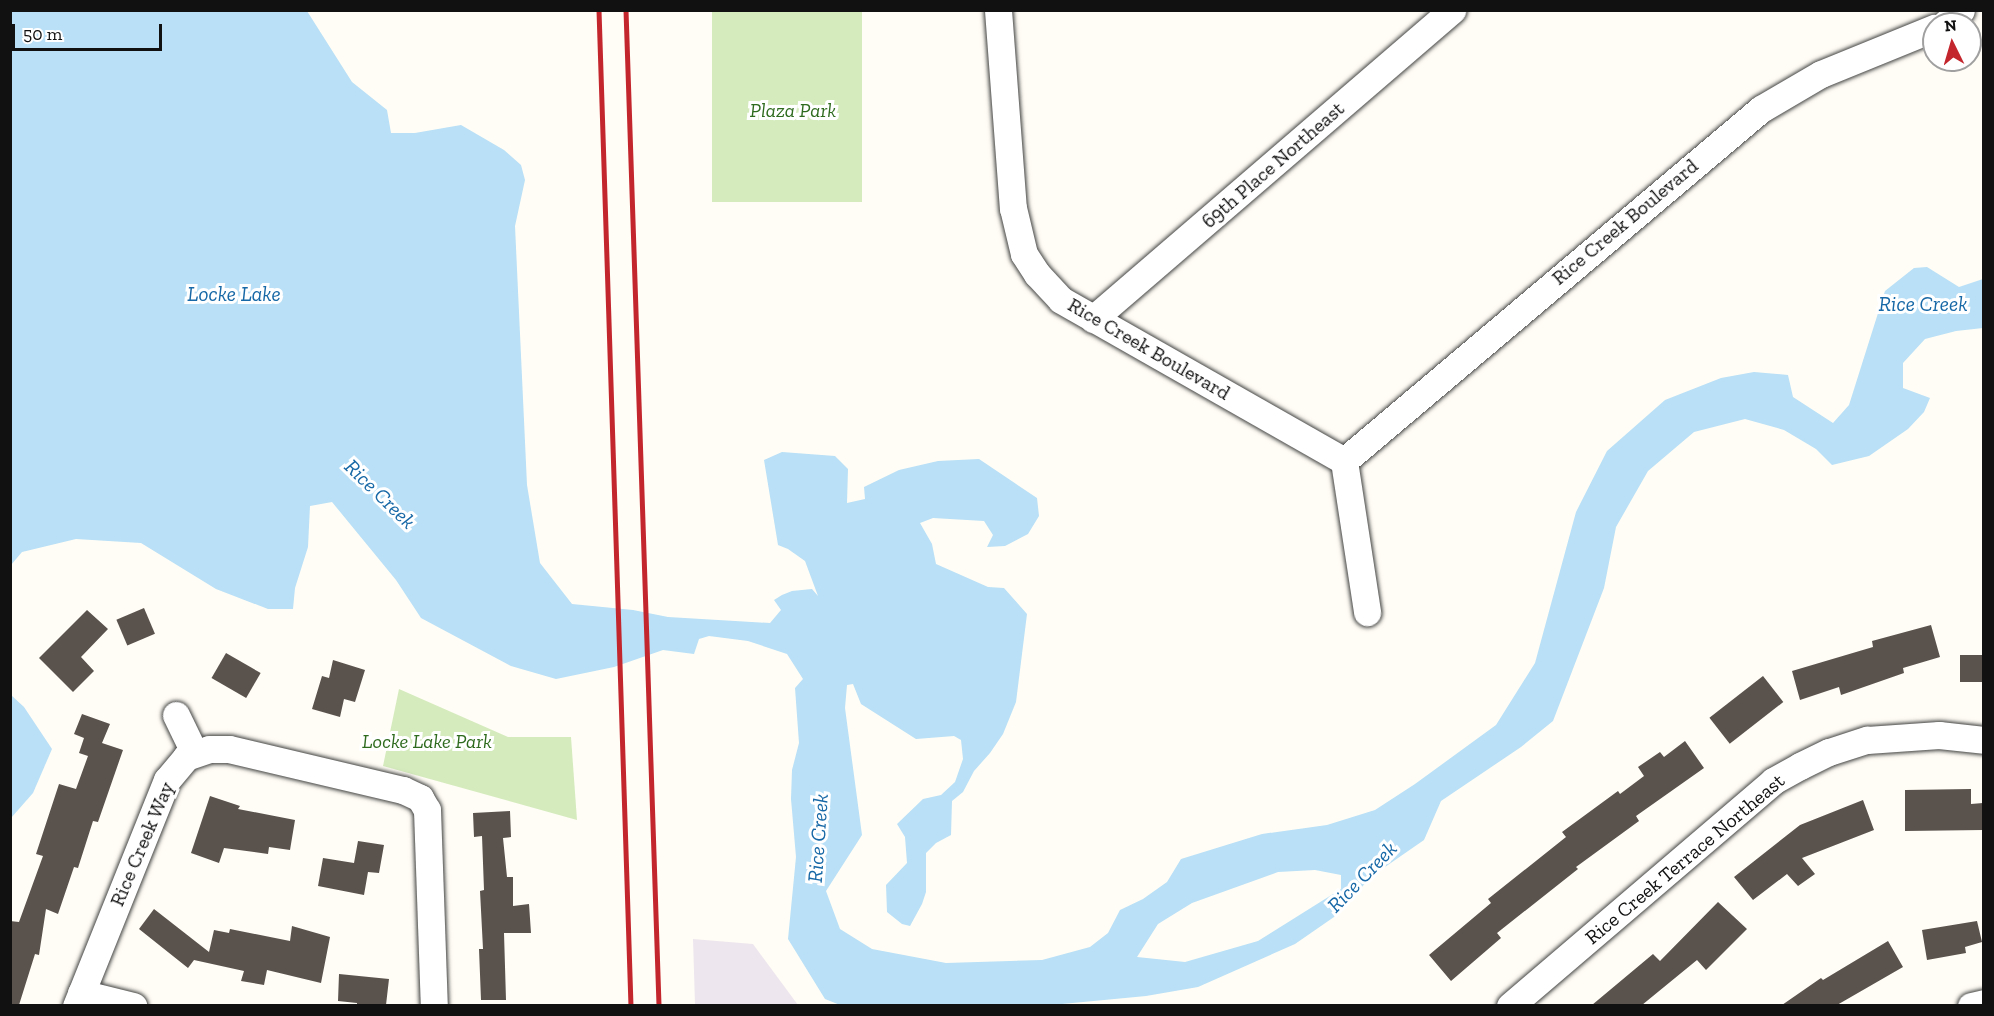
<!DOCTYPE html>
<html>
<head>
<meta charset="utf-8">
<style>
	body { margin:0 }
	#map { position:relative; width:1994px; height:1016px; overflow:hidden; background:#fffdf5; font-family:"Zilla Slab",serif }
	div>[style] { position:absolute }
	.industrial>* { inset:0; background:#eee6ef }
	.green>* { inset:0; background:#d5ebbd; transform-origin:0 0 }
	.water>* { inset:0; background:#b9e0f7 }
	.building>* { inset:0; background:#5a524d; transform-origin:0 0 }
	.roads { filter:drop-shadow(0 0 2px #444) drop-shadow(0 0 2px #444) }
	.minor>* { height:27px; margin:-13.5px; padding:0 13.5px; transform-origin:13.5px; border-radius:13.5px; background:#fff }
	.rail>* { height:4.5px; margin:-2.25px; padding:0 2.25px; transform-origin:2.25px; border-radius:2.25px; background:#c4262e }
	span { translate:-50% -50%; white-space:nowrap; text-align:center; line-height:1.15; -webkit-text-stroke:6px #fff; paint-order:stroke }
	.park-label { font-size:20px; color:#2f6b1f; font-style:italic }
	.street-label { font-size:20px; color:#111 }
	.water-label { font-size:21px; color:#1768a6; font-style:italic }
	.frame { position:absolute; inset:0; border:12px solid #111; pointer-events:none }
	.north { position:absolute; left:1922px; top:12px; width:60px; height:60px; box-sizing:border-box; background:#fff; border:2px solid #a0a0a0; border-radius:50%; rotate:355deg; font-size:16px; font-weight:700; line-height:24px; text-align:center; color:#111 }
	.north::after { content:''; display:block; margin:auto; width:21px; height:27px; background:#c4262e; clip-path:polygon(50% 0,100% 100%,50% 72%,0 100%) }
	.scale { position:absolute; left:12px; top:24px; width:150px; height:27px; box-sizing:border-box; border:3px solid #111; border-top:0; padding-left:8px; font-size:18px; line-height:21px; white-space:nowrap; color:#111; -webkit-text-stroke:4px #fff; paint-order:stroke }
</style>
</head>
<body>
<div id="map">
	<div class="industrial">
		<div style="clip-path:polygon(693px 939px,753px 944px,798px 1005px,695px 1005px)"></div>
	</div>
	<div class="green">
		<div style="left:712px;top:11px;width:150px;height:191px"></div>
		<div style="clip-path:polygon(399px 689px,508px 737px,571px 737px,577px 820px,383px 766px)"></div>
	</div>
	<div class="water">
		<div style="clip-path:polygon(evenodd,11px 10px,307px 11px,352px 82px,387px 110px,391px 133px,415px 133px,461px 125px,504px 150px,521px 165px,525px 180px,515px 226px,527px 485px,540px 563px,572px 604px,633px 610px,668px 617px,770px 623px,781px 610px,774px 600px,782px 595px,792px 591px,812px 589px,818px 596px,805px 561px,788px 549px,778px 545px,764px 460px,782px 452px,835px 456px,848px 469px,847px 503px,865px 499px,864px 487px,899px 470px,938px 461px,979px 459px,1037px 498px,1039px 516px,1028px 534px,1005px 546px,987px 547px,993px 535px,984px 521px,933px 518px,920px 523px,932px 544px,936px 564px,988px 587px,1004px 588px,1027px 614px,1016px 702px,1003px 734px,990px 753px,974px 771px,963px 792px,952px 801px,951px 835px,936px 843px,926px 853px,926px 892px,922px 904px,910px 926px,902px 924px,887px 912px,886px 885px,907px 863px,905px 837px,897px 824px,923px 799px,941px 795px,955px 782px,963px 759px,961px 740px,954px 736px,916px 739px,861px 704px,853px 684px,847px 685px,845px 708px,862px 835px,826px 891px,840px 929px,872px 949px,946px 963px,1042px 960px,1090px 947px,1108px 933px,1120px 910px,1143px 899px,1167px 882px,1181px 859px,1262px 834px,1327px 825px,1375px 810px,1415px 784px,1496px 725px,1535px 663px,1576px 512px,1607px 451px,1665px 400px,1721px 378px,1754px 372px,1788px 375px,1793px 397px,1833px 423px,1849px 405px,1885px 291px,1914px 268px,1927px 267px,1959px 287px,1983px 279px,1983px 328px,1956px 331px,1925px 339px,1903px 363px,1903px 388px,1930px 398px,1924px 412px,1908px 429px,1869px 456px,1832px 465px,1816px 449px,1784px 430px,1745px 419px,1694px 432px,1648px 471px,1616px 527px,1604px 588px,1553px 721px,1521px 747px,1441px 801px,1424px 840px,1372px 876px,1334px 917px,1295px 944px,1198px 987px,1146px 996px,1041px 1006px,840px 1005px,825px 999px,788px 939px,796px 857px,791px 799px,792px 770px,799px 743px,795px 688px,803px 679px,787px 654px,748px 641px,709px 636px,699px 639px,694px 654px,663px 650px,614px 667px,556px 679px,511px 666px,421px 618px,396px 580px,332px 502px,310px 506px,308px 547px,295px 588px,293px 609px,268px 609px,216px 589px,141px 543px,76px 539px,22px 552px,11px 565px,11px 10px,1315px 870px,1341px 875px,1341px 889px,1258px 941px,1185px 962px,1137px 957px,1158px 924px,1192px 903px,1278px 872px,1315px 870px)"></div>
		<div style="clip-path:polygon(11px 695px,24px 707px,52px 749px,33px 793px,11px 818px)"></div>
	</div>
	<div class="building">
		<div style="left:144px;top:608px;width:28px;height:30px;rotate:67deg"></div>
		<div style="clip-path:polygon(87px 610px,108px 629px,81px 657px,94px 671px,73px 692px,39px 658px)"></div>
		<div style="clip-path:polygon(1931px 625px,1940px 657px,1903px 668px,1904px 673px,1841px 695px,1839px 687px,1800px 700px,1792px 671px,1873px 647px,1872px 641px)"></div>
		<div style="left:226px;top:653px;width:40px;height:29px;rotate:30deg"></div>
		<div style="left:1983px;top:655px;width:27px;height:23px;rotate:90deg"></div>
		<div style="clip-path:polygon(333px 660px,365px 670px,355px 702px,344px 699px,340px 717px,312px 709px,322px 676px,329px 678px)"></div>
		<div style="left:1763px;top:676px;width:33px;height:68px;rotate:52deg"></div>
		<div style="clip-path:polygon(82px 714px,110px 724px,102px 743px,123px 750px,98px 822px,93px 821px,78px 868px,74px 867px,58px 914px,46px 909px,39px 955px,35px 954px,19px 1005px,10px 1005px,10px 921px,19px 922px,43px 856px,36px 854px,59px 784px,76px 789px,88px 756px,79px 753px,84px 738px,74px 734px)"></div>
		<div style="clip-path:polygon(1685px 741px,1704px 768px,1636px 816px,1639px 821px,1576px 867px,1578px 869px,1497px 933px,1501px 938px,1451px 981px,1429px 955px,1491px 903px,1488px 899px,1566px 837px,1562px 832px,1618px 791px,1620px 794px,1644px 776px,1638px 767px,1660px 752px,1664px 757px)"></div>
		<div style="clip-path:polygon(1971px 789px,1971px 804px,1983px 803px,1983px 830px,1905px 831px,1905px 790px)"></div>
		<div style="clip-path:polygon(210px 796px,240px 806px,238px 809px,295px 820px,290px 850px,269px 847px,268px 854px,224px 848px,219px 863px,191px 853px)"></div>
		<div style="clip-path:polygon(1863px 800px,1874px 830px,1802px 858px,1815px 874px,1798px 886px,1787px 874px,1753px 900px,1734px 877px,1800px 825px)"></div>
		<div style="clip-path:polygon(510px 811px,511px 837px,503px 838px,507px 877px,513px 877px,513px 906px,529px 904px,531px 933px,504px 933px,506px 1000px,481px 1000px,479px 949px,483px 949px,480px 891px,484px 890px,482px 836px,474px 837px,473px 813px)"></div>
		<div style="clip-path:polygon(358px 841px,384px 845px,379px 873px,368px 872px,364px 895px,318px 886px,323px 858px,354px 863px)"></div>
		<div style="clip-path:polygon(1718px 902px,1747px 929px,1706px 970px,1697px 960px,1642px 1005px,1592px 1005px,1653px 954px,1660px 961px)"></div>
		<div style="clip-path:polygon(154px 909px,209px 952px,214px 930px,229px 933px,230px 929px,290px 941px,292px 926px,330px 937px,321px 983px,267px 970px,264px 985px,241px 981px,244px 971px,194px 960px,188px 968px,139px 929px)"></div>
		<div style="clip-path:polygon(1977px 921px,1982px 942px,1965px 947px,1966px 953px,1927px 960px,1922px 930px)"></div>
		<div style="clip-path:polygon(1888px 941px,1903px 967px,1837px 1005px,1782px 1005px,1821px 978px,1823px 980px)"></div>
		<div style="clip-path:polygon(339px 974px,389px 979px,386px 1005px,357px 1005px,357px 1003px,338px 1001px)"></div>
	</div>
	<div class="roads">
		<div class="minor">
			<div style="left:998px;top:10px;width:199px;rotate:85.7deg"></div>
			<div style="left:1013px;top:208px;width:47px;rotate:76.6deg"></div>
			<div style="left:1024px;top:254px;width:24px;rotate:57deg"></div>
			<div style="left:1037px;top:274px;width:35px;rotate:47deg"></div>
			<div style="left:1061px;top:300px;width:326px;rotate:29.6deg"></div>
			<div style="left:1344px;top:461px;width:546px;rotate:-40.17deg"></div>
			<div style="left:1761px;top:109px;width:69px;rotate:-30.3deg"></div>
			<div style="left:1821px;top:74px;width:122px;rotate:-22.2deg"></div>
			<div style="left:1945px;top:24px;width:21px;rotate:-41deg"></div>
			<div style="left:1093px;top:319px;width:474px;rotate:-40.7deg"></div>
			<div style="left:1344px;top:461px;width:153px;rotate:81.3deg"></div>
			<div style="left:176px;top:715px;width:41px;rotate:64.1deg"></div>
			<div style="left:81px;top:993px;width:54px;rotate:14deg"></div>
			<div style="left:76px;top:1006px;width:244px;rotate:-68.1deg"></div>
			<div style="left:167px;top:780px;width:30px;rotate:-50deg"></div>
			<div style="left:186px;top:757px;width:24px;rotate:-19deg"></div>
			<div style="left:209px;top:749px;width:20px"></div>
			<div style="left:229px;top:749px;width:179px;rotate:13.3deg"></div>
			<div style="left:403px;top:790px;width:19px;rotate:25deg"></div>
			<div style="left:420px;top:798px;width:14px;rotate:60deg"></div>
			<div style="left:427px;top:810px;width:196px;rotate:88deg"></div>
			<div style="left:1510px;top:1006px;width:346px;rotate:-40.5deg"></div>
			<div style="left:1773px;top:781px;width:31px;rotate:-29deg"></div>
			<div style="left:1800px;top:766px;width:32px;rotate:-26deg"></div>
			<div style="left:1829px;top:752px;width:40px;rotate:-18deg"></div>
			<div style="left:1867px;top:740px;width:72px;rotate:-4deg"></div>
			<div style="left:1939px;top:735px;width:45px;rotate:6.3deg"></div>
			<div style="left:1971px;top:1006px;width:13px;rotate:-13deg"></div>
		</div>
	</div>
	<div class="rail">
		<div style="left:599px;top:10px;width:997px;rotate:88.16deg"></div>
		<div style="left:626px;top:10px;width:997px;rotate:88.1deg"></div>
	</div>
	<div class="park-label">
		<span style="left:793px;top:110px">Plaza Park</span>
		<span style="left:427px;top:741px">Locke Lake Park</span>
	</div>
	<div class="street-label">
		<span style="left:1273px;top:165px;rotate:-41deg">69th Place Northeast</span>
		<span style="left:1625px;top:222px;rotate:-40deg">Rice Creek Boulevard</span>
		<span style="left:1149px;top:349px;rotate:30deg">Rice Creek Boulevard</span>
		<span style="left:142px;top:844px;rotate:-67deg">Rice Creek Way</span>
		<span style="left:1685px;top:859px;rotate:-40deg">Rice Creek Terrace Northeast</span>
	</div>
	<div class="water-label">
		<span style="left:234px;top:294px">Locke Lake</span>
		<span style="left:1923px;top:304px">Rice Creek</span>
		<span style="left:380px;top:494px;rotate:44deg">Rice Creek</span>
		<span style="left:818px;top:838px;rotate:-86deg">Rice Creek</span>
		<span style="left:1362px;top:877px;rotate:-46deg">Rice Creek</span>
	</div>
	<div class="frame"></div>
	<div class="north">N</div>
	<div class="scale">50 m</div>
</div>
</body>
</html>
